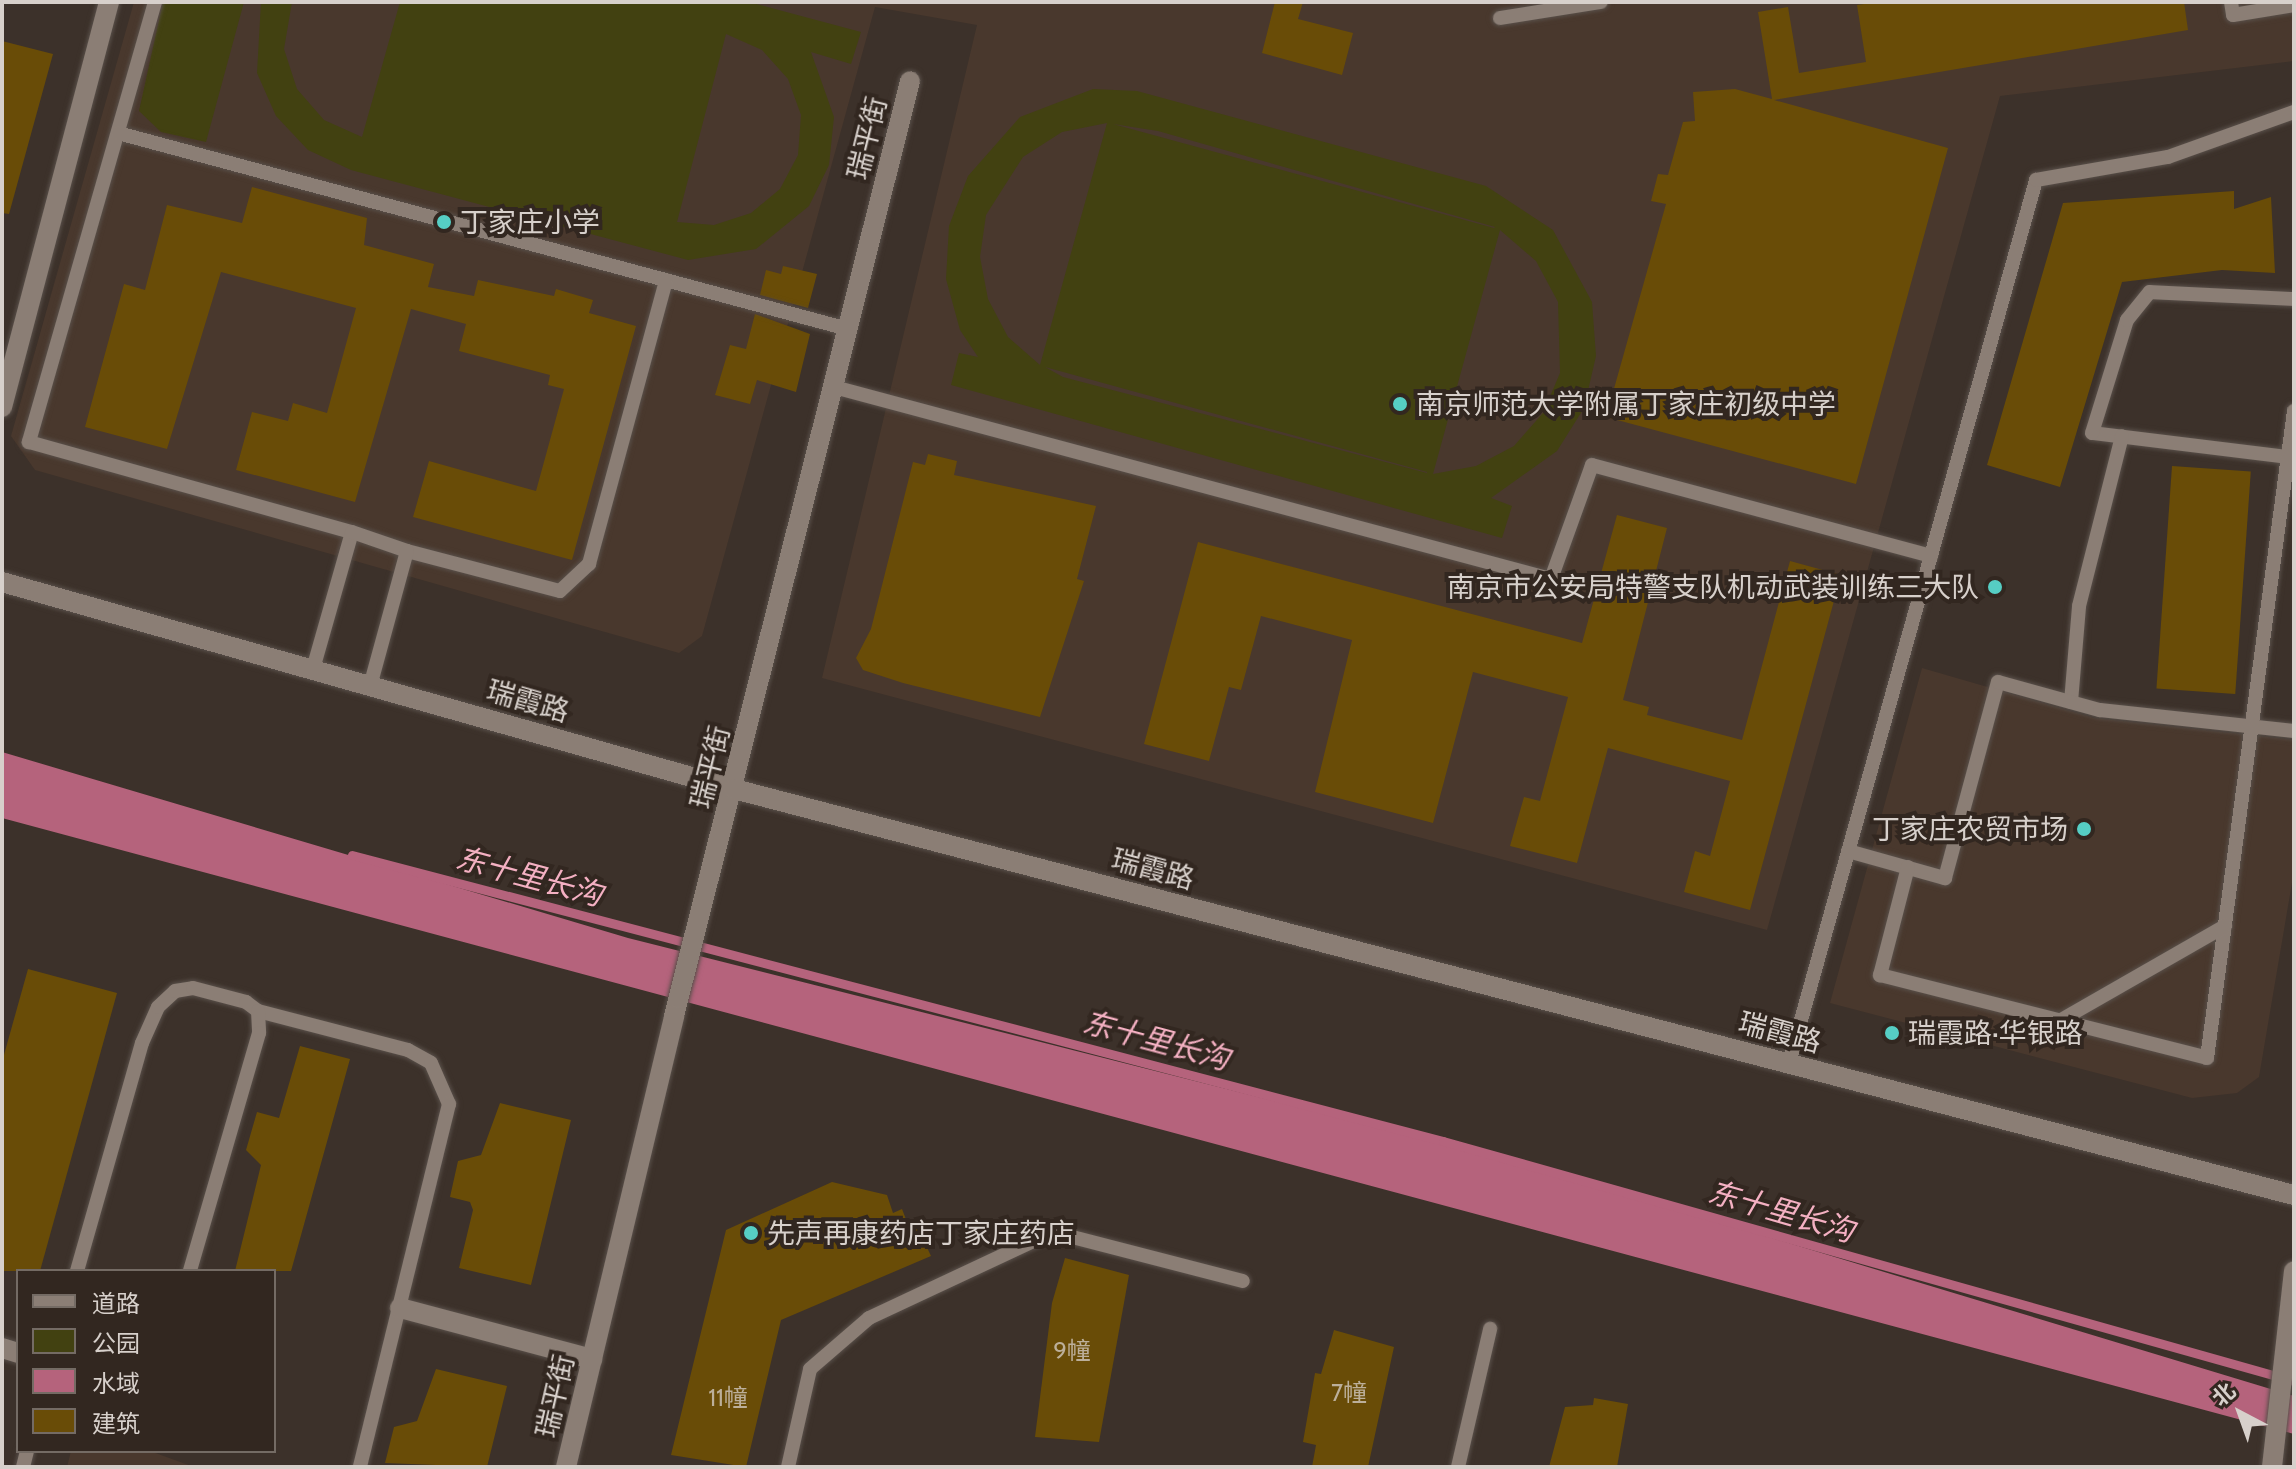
<!DOCTYPE html>
<html>
<head>
<meta charset="utf-8">
<style>
	body { margin:0 }
	#map { position:relative; width:2296px; height:1469px; overflow:hidden; background:#3c312a; font-family:Cabin,"Noto Sans SC",sans-serif }
	div>[style] { position:absolute }
	.built>* { inset:0; background:#49382d }
	.green>* { inset:0; background:#424111 }
	.water>* { inset:0; background:#b5637c }
	.stream>* { height:9px; margin:-4.5px; padding:0 4.5px; transform-origin:4.5px; border-radius:4.5px; background:#b5637c }
	.building>* { inset:0; background:#694c07; transform-origin:0 0 }
	.roads { filter:drop-shadow(0 0 2px #59504a) drop-shadow(0 0 2px #59504a) }
	.service>* { height:14px; margin:-7px; padding:0 7px; transform-origin:7px; border-radius:7px; background:#8b7e75 }
	.minor>* { height:20px; margin:-10px; padding:0 10px; transform-origin:10px; border-radius:10px; background:#8b7e75 }
	.tertiary>* { height:20px; margin:-10px; padding:0 10px; transform-origin:10px; border-radius:10px; background:#8b7e75 }
	.secondary>* { height:20px; margin:-10px; padding:0 10px; transform-origin:10px; border-radius:10px; background:#8b7e75 }
	.dots>* { width:22px; height:22px; translate:-50% -50%; box-sizing:border-box; border:4px solid #322720; border-radius:50% }
	span { translate:-50% -50%; white-space:nowrap; text-align:center; line-height:1.15; -webkit-text-stroke:8px #322720; paint-order:stroke }
	.number-label { font-size:24px; color:#bcaf9a }
	.number-label span { -webkit-text-stroke-width:0 }
	.street-label { font-size:28px; color:#d7d0cb }
	.poi-label { font-size:28px; color:#d7d0cb }
	.left { translate:0 -50%; text-align:left }
	.right { translate:-100% -50%; text-align:right }
	.water-label { font-size:30px; color:#f4b0c2; font-style:italic }
	.frame { position:absolute; inset:0; border:4px solid #d7d0cb; pointer-events:none }
	.legend { position:absolute; left:16px; top:1269px; width:260px; height:184px; box-sizing:border-box; background:#322720; border:2px solid #746b64; margin:0; padding:10px 14px; list-style:none; font-size:24px; color:#d7d0cb }
	.legend li { display:flex; align-items:center; gap:16px; height:40px }
	.legend b { width:40px; border:2px solid #746b64 }
	.north { position:absolute; left:2200px; top:1373px; width:80px; height:80px; -webkit-text-stroke:6px #322720; paint-order:stroke; rotate:319deg; font-size:22px; font-weight:700; line-height:32px; text-align:center; color:#d7d0cb }
	.north::after { content:''; display:block; margin:auto; width:28px; height:36px; background:#d7d0cb; clip-path:polygon(50% 0,100% 100%,50% 72%,0 100%) }
</style>
</head>
<body>
<div id="map">
	<div class="built">
		<div style="clip-path:polygon(134px 2px,2294px 2px,2294px 61px,2000px 96px,1767px 930px,822px 678px,977px 25px,875px 7px,702px 636px,679px 653px,35px 470px,11px 436px)"></div>
		<div style="clip-path:polygon(1922px 668px,2094px 718px,2294px 740px,2294px 871px,2259px 1077px,2237px 1093px,2192px 1098px,1830px 1003px)"></div>
		<div style="clip-path:polygon(71px 1451px,150px 1451px,194px 1467px,67px 1467px)"></div>
	</div>
	<div class="green">
		<div style="clip-path:polygon(163px 2px,244px 2px,206px 142px,161px 132px,139px 111px)"></div>
		<div style="clip-path:polygon(evenodd,261px 2px,292px 2px,284px 49px,297px 89px,324px 120px,362px 137px,400px 2px,749px 2px,861px 32px,851px 64px,811px 52px,834px 117px,829px 165px,809px 206px,756px 249px,688px 260px,351px 170px,308px 150px,276px 116px,257px 73px,261px 2px,726px 34px,762px 50px,788px 79px,801px 115px,798px 155px,780px 189px,751px 213px,714px 225px,677px 222px,726px 34px)"></div>
		<div style="clip-path:polygon(evenodd,1093px 89px,1137px 91px,1486px 186px,1553px 230px,1592px 302px,1596px 356px,1584px 408px,1557px 451px,1491px 498px,1512px 506px,1502px 538px,951px 385px,959px 353px,978px 357px,960px 330px,946px 279px,949px 226px,968px 176px,1020px 117px,1093px 89px,1107px 123px,1040px 365px,1008px 337px,988px 299px,980px 257px,986px 215px,1023px 157px,1062px 132px,1107px 123px,1093px 89px,1113px 124px,1158px 131px,1495px 227px,1494px 228px,1113px 124px,1093px 89px,1500px 230px,1536px 261px,1558px 302px,1560px 373px,1543px 413px,1514px 446px,1476px 466px,1433px 474px,1500px 230px,1093px 89px,1045px 367px,1427px 472px,1427px 473px,1063px 377px,1045px 367px)"></div>
	</div>
	<div class="water">
		<div style="clip-path:polygon(2px 752px,628px 938px,1544px 1169px,2294px 1396px,2294px 1434px,2px 818px)"></div>
	</div>
	<div class="stream">
		<div style="left:352px;top:855px;width:1128px;rotate:14.69deg"></div>
		<div style="left:1443px;top:1141px;width:884px;rotate:15.75deg"></div>
	</div>
	<div class="building">
		<div style="clip-path:polygon(1275px 2px,1303px 2px,1298px 19px,1353px 33px,1342px 75px,1262px 53px)"></div>
		<div style="clip-path:polygon(1878px 2px,2184px 2px,2188px 30px,1774px 100px,1948px 148px,1856px 484px,1606px 417px,1666px 204px,1651px 201px,1658px 174px,1668px 175px,1683px 122px,1695px 121px,1693px 92px,1735px 89px,1772px 99px,1758px 12px,1788px 7px,1799px 73px,1866px 62px,1857px 5px)"></div>
		<div style="clip-path:polygon(2px 41px,53px 54px,9px 214px,2px 213px)"></div>
		<div style="clip-path:polygon(252px 187px,367px 218px,364px 245px,434px 264px,428px 287px,474px 296px,478px 280px,554px 296px,556px 289px,593px 300px,589px 313px,636px 326px,572px 560px,413px 517px,429px 461px,536px 491px,564px 389px,548px 385px,550px 375px,459px 351px,466px 324px,411px 309px,355px 502px,236px 470px,252px 412px,288px 421px,293px 403px,327px 413px,356px 308px,221px 272px,167px 449px,85px 427px,124px 284px,145px 290px,167px 205px,242px 223px)"></div>
		<div style="clip-path:polygon(2234px 191px,2234px 209px,2271px 197px,2275px 273px,2222px 270px,2122px 282px,2060px 487px,1987px 465px,2063px 203px)"></div>
		<div style="clip-path:polygon(783px 266px,817px 274px,808px 308px,760px 295px,766px 270px,781px 274px)"></div>
		<div style="clip-path:polygon(755px 314px,810px 334px,796px 392px,757px 380px,750px 404px,715px 395px,730px 345px,746px 349px)"></div>
		<div style="clip-path:polygon(928px 454px,957px 461px,954px 475px,1096px 506px,1077px 579px,1084px 581px,1040px 717px,903px 683px,863px 670px,856px 658px,871px 629px,913px 462px,925px 465px)"></div>
		<div style="left:2172px;top:466px;width:79px;height:223px;rotate:4deg"></div>
		<div style="clip-path:polygon(1617px 515px,1667px 528px,1623px 700px,1649px 707px,1647px 715px,1742px 740px,1790px 561px,1841px 575px,1750px 910px,1684px 892px,1695px 851px,1710px 856px,1730px 781px,1608px 748px,1577px 863px,1510px 846px,1524px 797px,1540px 801px,1568px 697px,1473px 672px,1433px 823px,1315px 792px,1352px 640px,1261px 616px,1241px 690px,1229px 687px,1209px 761px,1144px 744px,1198px 542px,1582px 643px)"></div>
		<div style="clip-path:polygon(28px 969px,117px 993px,40px 1271px,2px 1271px,2px 1062px)"></div>
		<div style="clip-path:polygon(300px 1046px,350px 1059px,293px 1264px,291px 1271px,235px 1271px,261px 1165px,246px 1150px,257px 1112px,279px 1118px)"></div>
		<div style="clip-path:polygon(500px 1103px,571px 1120px,531px 1285px,459px 1268px,473px 1210px,470px 1202px,450px 1197px,458px 1161px,481px 1155px)"></div>
		<div style="clip-path:polygon(832px 1182px,887px 1195px,893px 1213px,902px 1209px,909px 1227px,916px 1224px,931px 1256px,781px 1320px,746px 1467px,671px 1455px,726px 1230px)"></div>
		<div style="clip-path:polygon(1065px 1258px,1129px 1275px,1099px 1442px,1035px 1437px,1052px 1303px)"></div>
		<div style="clip-path:polygon(1334px 1330px,1394px 1347px,1368px 1467px,1312px 1467px,1316px 1445px,1303px 1442px,1315px 1373px,1321px 1374px)"></div>
		<div style="clip-path:polygon(436px 1369px,507px 1386px,487px 1467px,385px 1463px,394px 1427px,417px 1421px)"></div>
		<div style="clip-path:polygon(1594px 1398px,1628px 1404px,1617px 1467px,1549px 1467px,1565px 1407px,1593px 1405px)"></div>
	</div>
	<div class="roads">
		<div class="service">
			<div style="left:155px;top:2px;width:458px;rotate:106deg"></div>
			<div style="left:29px;top:442px;width:335px;rotate:15.6deg"></div>
			<div style="left:2231px;top:2px;width:13px;rotate:81deg"></div>
			<div style="left:2233px;top:15px;width:62px;rotate:-9.3deg"></div>
			<div style="left:1500px;top:18px;width:102px;rotate:-9deg"></div>
			<div style="left:118px;top:133px;width:756px;rotate:15.03deg"></div>
			<div style="left:834px;top:387px;width:742px;rotate:14.99deg"></div>
			<div style="left:1551px;top:579px;width:121px;rotate:-70.2deg"></div>
			<div style="left:1592px;top:465px;width:351px;rotate:15deg"></div>
			<div style="left:2288px;top:457px;width:197px;rotate:-173deg"></div>
			<div style="left:2092px;top:433px;width:118px;rotate:-72.8deg"></div>
			<div style="left:2127px;top:320px;width:36px;rotate:-51deg"></div>
			<div style="left:2150px;top:292px;width:144px;rotate:2.8deg"></div>
			<div style="left:407px;top:551px;width:158px;rotate:14.7deg"></div>
			<div style="left:560px;top:591px;width:40px;rotate:-43deg"></div>
			<div style="left:589px;top:564px;width:294px;rotate:-74.8deg"></div>
			<div style="left:313px;top:669px;width:142px;rotate:-74.1deg"></div>
			<div style="left:352px;top:532px;width:58px;rotate:19.1deg"></div>
			<div style="left:407px;top:551px;width:140px;rotate:105.3deg"></div>
			<div style="left:2071px;top:702px;width:96px;rotate:-85.2deg"></div>
			<div style="left:2079px;top:606px;width:175px;rotate:-75.8deg"></div>
			<div style="left:1848px;top:851px;width:101px;rotate:15.6deg"></div>
			<div style="left:1945px;top:878px;width:203px;rotate:-74.9deg"></div>
			<div style="left:1998px;top:682px;width:106px;rotate:15.4deg"></div>
			<div style="left:2100px;top:710px;width:195px;rotate:6.2deg"></div>
			<div style="left:1908px;top:867px;width:112px;rotate:104.5deg"></div>
			<div style="left:1880px;top:975px;width:337px;rotate:14.2deg"></div>
			<div style="left:2207px;top:1058px;width:653px;rotate:-82.34deg"></div>
			<div style="left:258px;top:1011px;width:155px;rotate:14.6deg"></div>
			<div style="left:408px;top:1050px;width:26px;rotate:29deg"></div>
			<div style="left:431px;top:1063px;width:45px;rotate:66.3deg"></div>
			<div style="left:449px;top:1104px;width:374px;rotate:103.8deg"></div>
			<div style="left:2061px;top:1020px;width:189px;rotate:-29.8deg"></div>
			<div style="left:1789px;top:1063px;width:917px;rotate:-74.37deg"></div>
			<div style="left:2036px;top:180px;width:134px;rotate:-9.9deg"></div>
			<div style="left:2168px;top:157px;width:134px;rotate:-19.7deg"></div>
			<div style="left:77px;top:1271px;width:237px;rotate:-74.1deg"></div>
			<div style="left:142px;top:1043px;width:39px;rotate:-66deg"></div>
			<div style="left:158px;top:1007px;width:23px;rotate:-43deg"></div>
			<div style="left:175px;top:991px;width:18px;rotate:-9deg"></div>
			<div style="left:193px;top:988px;width:55px;rotate:14.8deg"></div>
			<div style="left:246px;top:1002px;width:15px;rotate:37deg"></div>
			<div style="left:258px;top:1011px;width:22px;rotate:87deg"></div>
			<div style="left:259px;top:1033px;width:248px;rotate:106.2deg"></div>
			<div style="left:23px;top:1467px;width:16px;rotate:-76deg"></div>
			<div style="left:788px;top:1467px;width:100px;rotate:-77.3deg"></div>
			<div style="left:810px;top:1369px;width:78px;rotate:-40.8deg"></div>
			<div style="left:869px;top:1318px;width:203px;rotate:-25.1deg"></div>
			<div style="left:1053px;top:1232px;width:196px;rotate:14.5deg"></div>
			<div style="left:1458px;top:1467px;width:142px;rotate:-76.9deg"></div>
		</div>
		<div class="minor">
			<div style="left:2px;top:407px;width:419px;rotate:-75.2deg"></div>
			<div style="left:674px;top:1016px;width:964px;rotate:-75.83deg"></div>
			<div style="left:400px;top:1308px;width:199px;rotate:14.9deg"></div>
			<div style="left:2px;top:1348px;width:17px;rotate:17deg"></div>
		</div>
		<div class="tertiary">
			<div style="left:2px;top:582px;width:761px;rotate:15.79deg"></div>
			<div style="left:734px;top:789px;width:1612px;rotate:14.59deg"></div>
			<div style="left:566px;top:1467px;width:464px;rotate:-76.5deg"></div>
		</div>
		<div class="secondary">
			<div style="left:2272px;top:1467px;width:197px;rotate:-83.6deg"></div>
		</div>
	</div>
	<div class="dots">
		<div style="left:444px;top:222px;background:#56cec4"></div>
		<div style="left:1400px;top:404px;background:#56cec4"></div>
		<div style="left:1995px;top:587px;background:#56cec4"></div>
		<div style="left:2084px;top:829px;background:#56cec4"></div>
		<div style="left:1892px;top:1033px;background:#56cec4"></div>
		<div style="left:751px;top:1233px;background:#56cec4"></div>
	</div>
	<div class="number-label">
		<span style="left:1072px;top:1351px">9幢</span>
		<span style="left:1349px;top:1393px">7幢</span>
		<span style="left:728px;top:1398px">11幢</span>
	</div>
	<div class="street-label">
		<span style="left:867px;top:138px;rotate:-76deg">瑞平街</span>
		<span style="left:528px;top:701px;rotate:16deg">瑞霞路</span>
		<span style="left:710px;top:767px;rotate:-76deg">瑞平街</span>
		<span style="left:1153px;top:869px;rotate:15deg">瑞霞路</span>
		<span style="left:1780px;top:1032px;rotate:15deg">瑞霞路</span>
		<span style="left:555px;top:1396px;rotate:-77deg">瑞平街</span>
	</div>
	<div class="poi-label">
		<span class="left" style="left:460px;top:222px">丁家庄小学</span>
		<span class="left" style="left:1416px;top:404px">南京师范大学附属丁家庄初级中学</span>
		<span class="right" style="left:1979px;top:587px">南京市公安局特警支队机动武装训练三大队</span>
		<span class="right" style="left:2068px;top:829px">丁家庄农贸市场</span>
		<span class="left" style="left:1908px;top:1033px">瑞霞路·华银路</span>
		<span class="left" style="left:767px;top:1233px">先声再康药店丁家庄药店</span>
	</div>
	<div class="water-label">
		<span style="left:529px;top:877px;rotate:15deg">东十里长沟</span>
		<span style="left:1156px;top:1041px;rotate:15deg">东十里长沟</span>
		<span style="left:1781px;top:1212px;rotate:16deg">东十里长沟</span>
	</div>
	<div class="frame"></div>
	<ul class="legend">
	<li><b style="height:10px;background:#8b7e75"></b>道路</li>
	<li><b style="height:22px;background:#424111"></b>公园</li>
	<li><b style="height:22px;background:#b5637c"></b>水域</li>
	<li><b style="height:22px;background:#694c07"></b>建筑</li>
	</ul>
	<div class="north">北</div>
</div>
</body>
</html>
